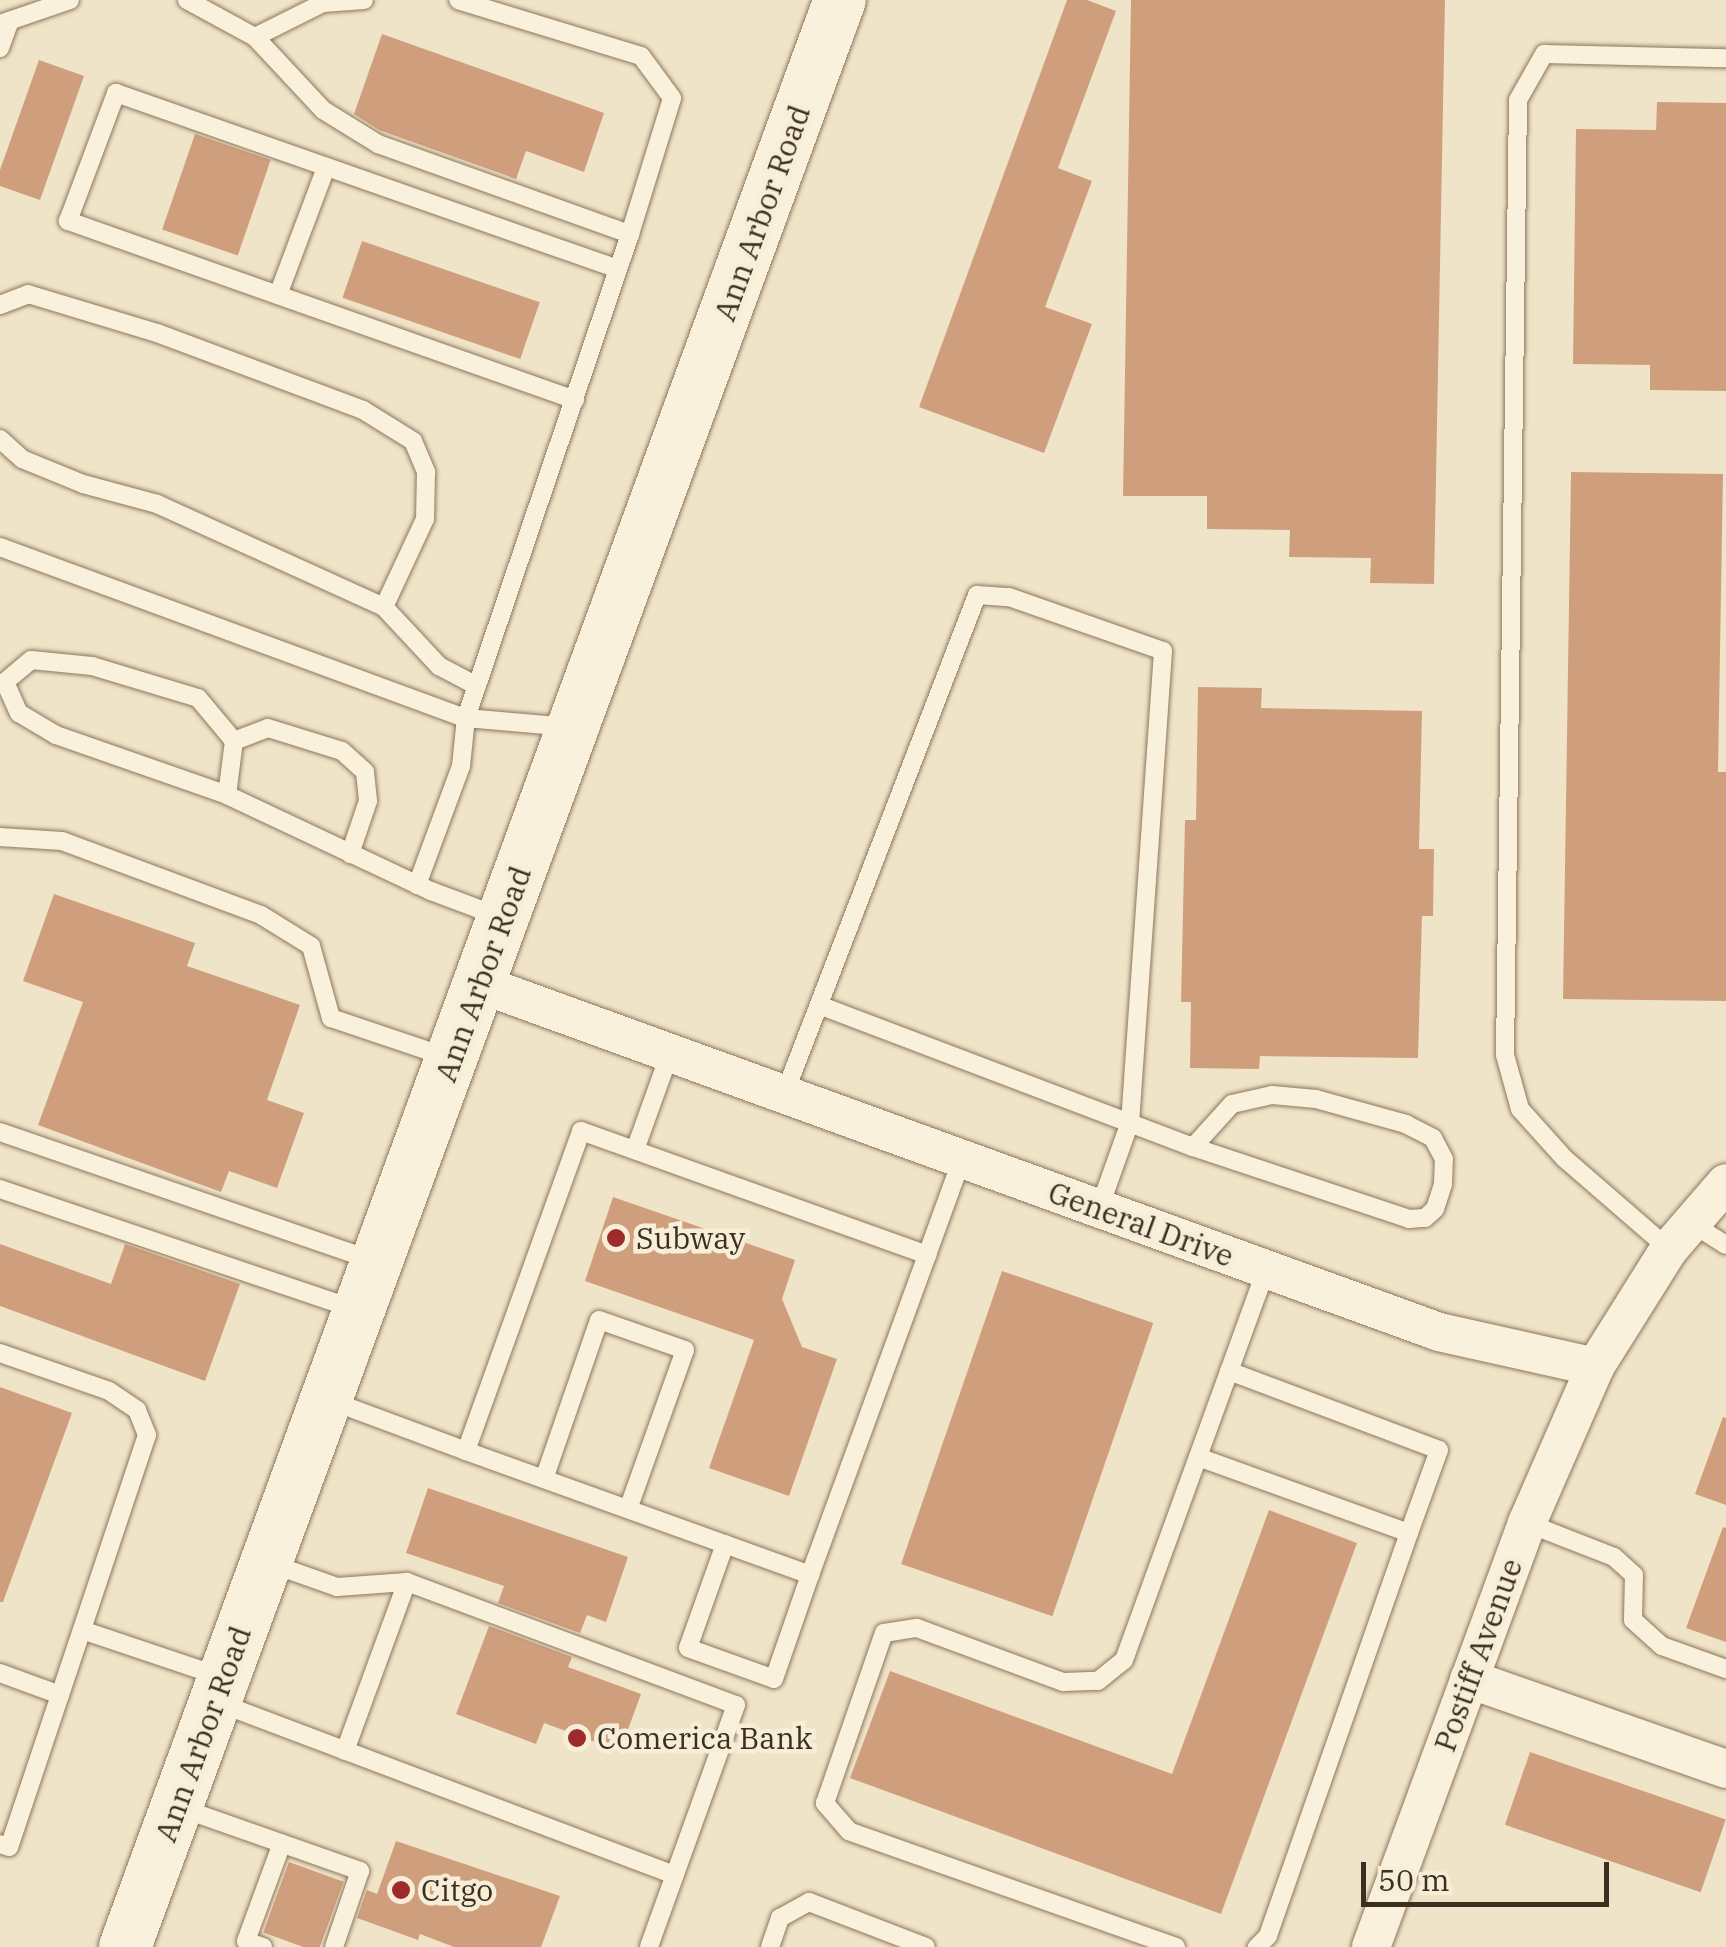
<!DOCTYPE html>
<html>
<head>
<meta charset="utf-8">
<style>
	body { margin:0 }
	#map { position:relative; width:1726px; height:1947px; overflow:hidden; background:#f0e4c8; font-family:"IBM Plex Serif",serif }
	div>[style] { position:absolute }
	.building>* { inset:0; background:#cf9f7d; transform-origin:0 0 }
	.roads { filter:drop-shadow(0 0 2px #8d765c) drop-shadow(0 0 2px #8d765c) }
	.service>* { height:18px; margin:-9px; padding:0 9px; transform-origin:9px; border-radius:9px; background:#faf1dc }
	.minor>* { height:38px; margin:-19px; padding:0 19px; transform-origin:19px; border-radius:19px; background:#faf1dc }
	.secondary>* { height:52px; margin:-26px; padding:0 26px; transform-origin:26px; border-radius:26px; background:#faf1dc }
	.dots>* { width:28px; height:28px; translate:-50% -50%; box-sizing:border-box; border:5px solid #f7eed8; border-radius:50% }
	span { translate:-50% -50%; white-space:nowrap; text-align:center; line-height:1.15; -webkit-text-stroke:9px #f7eed8; paint-order:stroke }
	.street-label { font-size:30px; color:#3d2e20 }
	.poi-label { font-size:30px; color:#3d2e20 }
	.left { translate:0 -50%; text-align:left }
	.scale { position:absolute; left:1361px; top:1862px; width:248px; height:45px; box-sizing:border-box; border:5px solid #3d2e20; border-top:0; padding-left:12px; font-size:30px; line-height:35px; white-space:nowrap; color:#3d2e20; -webkit-text-stroke:8px #f7eed8; paint-order:stroke }
</style>
</head>
<body>
<div id="map">
	<div class="building">
		<div style="clip-path:polygon(1067px 0,1087px 0,1116px 11px,1058px 168px,1092px 181px,1045px 307px,1092px 324px,1044px 453px,919px 407px)"></div>
		<div style="clip-path:polygon(1131px 0,1445px 0,1434px 584px,1370px 583px,1371px 558px,1289px 557px,1290px 530px,1207px 529px,1207px 496px,1123px 496px)"></div>
		<div style="clip-path:polygon(382px 34px,604px 113px,584px 172px,526px 151px,516px 179px,379px 130px,354px 114px)"></div>
		<div style="clip-path:polygon(39px 60px,84px 76px,40px 200px,0 186px,0 170px)"></div>
		<div style="clip-path:polygon(1657px 102px,1726px 103px,1726px 391px,1650px 390px,1650px 365px,1573px 364px,1576px 129px,1656px 130px)"></div>
		<div style="left:195px;top:134px;width:80px;height:101px;rotate:19deg"></div>
		<div style="left:362px;top:241px;width:188px;height:60px;rotate:19deg"></div>
		<div style="clip-path:polygon(1571px 472px,1723px 474px,1718px 772px,1726px 772px,1726px 1001px,1563px 999px)"></div>
		<div style="clip-path:polygon(1198px 687px,1262px 688px,1261px 708px,1422px 711px,1419px 849px,1434px 849px,1433px 916px,1422px 916px,1418px 1058px,1260px 1056px,1259px 1069px,1190px 1068px,1191px 1002px,1181px 1002px,1185px 820px,1196px 820px)"></div>
		<div style="clip-path:polygon(54px 894px,195px 943px,187px 966px,300px 1005px,267px 1100px,304px 1113px,277px 1188px,229px 1171px,221px 1192px,38px 1125px,83px 1002px,23px 981px)"></div>
		<div style="clip-path:polygon(613px 1197px,795px 1260px,782px 1299px,802px 1347px,837px 1359px,789px 1496px,709px 1468px,754px 1340px,585px 1281px)"></div>
		<div style="clip-path:polygon(0 1244px,111px 1284px,125px 1244px,240px 1284px,205px 1381px,0 1306px)"></div>
		<div style="left:1002px;top:1271px;width:160px;height:310px;rotate:19deg"></div>
		<div style="clip-path:polygon(0 1387px,72px 1413px,3px 1602px,0 1602px)"></div>
		<div style="clip-path:polygon(1723px 1417px,1726px 1418px,1726px 1505px,1695px 1494px)"></div>
		<div style="clip-path:polygon(428px 1488px,628px 1557px,606px 1622px,587px 1615px,580px 1633px,498px 1603px,504px 1586px,406px 1553px)"></div>
		<div style="clip-path:polygon(1269px 1510px,1357px 1543px,1221px 1914px,850px 1778px,890px 1671px,1172px 1774px)"></div>
		<div style="clip-path:polygon(1723px 1527px,1726px 1528px,1726px 1642px,1686px 1628px)"></div>
		<div style="clip-path:polygon(489px 1626px,572px 1657px,568px 1667px,641px 1694px,620px 1751px,544px 1723px,536px 1744px,456px 1714px)"></div>
		<div style="left:1530px;top:1752px;width:207px;height:77px;rotate:19deg"></div>
		<div style="clip-path:polygon(396px 1841px,560px 1896px,541px 1947px,454px 1947px,420px 1934px,418px 1940px,357px 1918px,367px 1890px,377px 1894px)"></div>
		<div style="left:289px;top:1862px;width:58px;height:75px;rotate:20deg"></div>
	</div>
	<div class="roads">
		<div class="service">
			<div style="left:187px;top:0;width:77px;rotate:28.6deg"></div>
			<div style="left:255px;top:37px;width:100px;rotate:47deg"></div>
			<div style="left:323px;top:110px;width:65px;rotate:31.7deg"></div>
			<div style="left:378px;top:144px;width:268px;rotate:19.7deg"></div>
			<div style="left:0;top:24px;width:74px;rotate:-18.9deg"></div>
			<div style="left:255px;top:37px;width:76px;rotate:-26.6deg"></div>
			<div style="left:323px;top:3px;width:41px;rotate:-4.2deg"></div>
			<div style="left:0;top:48px;width:29px;rotate:-70deg"></div>
			<div style="left:278px;top:295px;width:137px;rotate:-69.4deg"></div>
			<div style="left:0;top:305px;width:30px;rotate:-21deg"></div>
			<div style="left:28px;top:294px;width:135px;rotate:16.8deg"></div>
			<div style="left:157px;top:333px;width:220px;rotate:20.5deg"></div>
			<div style="left:363px;top:410px;width:59px;rotate:31.8deg"></div>
			<div style="left:413px;top:441px;width:34px;rotate:67deg"></div>
			<div style="left:426px;top:472px;width:47px;rotate:91.2deg"></div>
			<div style="left:425px;top:519px;width:97px;rotate:115deg"></div>
			<div style="left:575px;top:400px;width:538px;rotate:-160.55deg"></div>
			<div style="left:68px;top:221px;width:137px;rotate:-69.4deg"></div>
			<div style="left:116px;top:93px;width:532px;rotate:19.32deg"></div>
			<div style="left:0;top:439px;width:30px;rotate:42deg"></div>
			<div style="left:22px;top:459px;width:66px;rotate:22.3deg"></div>
			<div style="left:83px;top:484px;width:77px;rotate:15.1deg"></div>
			<div style="left:157px;top:504px;width:249px;rotate:24.4deg"></div>
			<div style="left:384px;top:607px;width:81px;rotate:47deg"></div>
			<div style="left:439px;top:666px;width:43px;rotate:27.8deg"></div>
			<div style="left:0;top:547px;width:496px;rotate:20.2deg"></div>
			<div style="left:466px;top:718px;width:103px;rotate:5deg"></div>
			<div style="left:234px;top:741px;width:36px;rotate:-21deg"></div>
			<div style="left:268px;top:728px;width:77px;rotate:17.3deg"></div>
			<div style="left:342px;top:751px;width:31px;rotate:42deg"></div>
			<div style="left:365px;top:772px;width:29px;rotate:84deg"></div>
			<div style="left:368px;top:801px;width:56px;rotate:108.8deg"></div>
			<div style="left:227px;top:795px;width:54px;rotate:-82.6deg"></div>
			<div style="left:234px;top:741px;width:56px;rotate:-129.9deg"></div>
			<div style="left:198px;top:698px;width:111px;rotate:-163.2deg"></div>
			<div style="left:92px;top:666px;width:61px;rotate:-174.4deg"></div>
			<div style="left:31px;top:660px;width:34px;rotate:140deg"></div>
			<div style="left:5px;top:682px;width:34px;rotate:66deg"></div>
			<div style="left:19px;top:713px;width:43px;rotate:30.7deg"></div>
			<div style="left:56px;top:735px;width:181px;rotate:19.3deg"></div>
			<div style="left:227px;top:795px;width:225px;rotate:25.2deg"></div>
			<div style="left:431px;top:891px;width:74px;rotate:20.6deg"></div>
			<div style="left:0;top:837px;width:62px;rotate:3.7deg"></div>
			<div style="left:62px;top:841px;width:212px;rotate:20.4deg"></div>
			<div style="left:261px;top:915px;width:59px;rotate:31.8deg"></div>
			<div style="left:311px;top:946px;width:75px;rotate:74.5deg"></div>
			<div style="left:331px;top:1018px;width:122px;rotate:18.6deg"></div>
			<div style="left:417px;top:885px;width:127px;rotate:-69.7deg"></div>
			<div style="left:461px;top:766px;width:48px;rotate:-84.1deg"></div>
			<div style="left:466px;top:718px;width:511px;rotate:-71.28deg"></div>
			<div style="left:630px;top:234px;width:142px;rotate:-72.8deg"></div>
			<div style="left:672px;top:98px;width:52px;rotate:-126.4deg"></div>
			<div style="left:641px;top:56px;width:191px;rotate:-163deg"></div>
			<div style="left:819px;top:1005px;width:400px;rotate:20.8deg"></div>
			<div style="left:1193px;top:1147px;width:228px;rotate:18.4deg"></div>
			<div style="left:1409px;top:1219px;width:16px;rotate:-4deg"></div>
			<div style="left:1425px;top:1218px;width:13px;rotate:-42deg"></div>
			<div style="left:1435px;top:1209px;width:26px;rotate:-72deg"></div>
			<div style="left:1443px;top:1184px;width:25px;rotate:-88deg"></div>
			<div style="left:1444px;top:1159px;width:24px;rotate:-118deg"></div>
			<div style="left:1433px;top:1138px;width:30px;rotate:-153deg"></div>
			<div style="left:1406px;top:1124px;width:93px;rotate:-164.5deg"></div>
			<div style="left:1316px;top:1099px;width:44px;rotate:-174.8deg"></div>
			<div style="left:1272px;top:1095px;width:41px;rotate:167.3deg"></div>
			<div style="left:1232px;top:1104px;width:58px;rotate:132.2deg"></div>
			<div style="left:784px;top:1095px;width:536px;rotate:-68.89deg"></div>
			<div style="left:977px;top:595px;width:32px;rotate:4deg"></div>
			<div style="left:1009px;top:597px;width:163px;rotate:19.3deg"></div>
			<div style="left:1163px;top:651px;width:472px;rotate:94deg"></div>
			<div style="left:1130px;top:1122px;width:92px;rotate:109.6deg"></div>
			<div style="left:0;top:1132px;width:393px;rotate:19deg"></div>
			<div style="left:635px;top:1150px;width:103px;rotate:-70.2deg"></div>
			<div style="left:0;top:1189px;width:374px;rotate:18.7deg"></div>
			<div style="left:1691px;top:1223px;width:41px;rotate:32.2deg"></div>
			<div style="left:1669px;top:1249px;width:139px;rotate:-139.1deg"></div>
			<div style="left:1564px;top:1158px;width:66px;rotate:-131.9deg"></div>
			<div style="left:1520px;top:1109px;width:56px;rotate:-105.5deg"></div>
			<div style="left:1505px;top:1055px;width:955px;rotate:-89.22deg"></div>
			<div style="left:1518px;top:100px;width:53px;rotate:-60.5deg"></div>
			<div style="left:1544px;top:54px;width:182px;rotate:1.3deg"></div>
			<div style="left:0;top:1353px;width:115px;rotate:19.2deg"></div>
			<div style="left:109px;top:1391px;width:34px;rotate:34deg"></div>
			<div style="left:137px;top:1410px;width:27px;rotate:68deg"></div>
			<div style="left:147px;top:1435px;width:274px;rotate:108.5deg"></div>
			<div style="left:1229px;top:1371px;width:224px;rotate:20.6deg"></div>
			<div style="left:1439px;top:1450px;width:88px;rotate:109.9deg"></div>
			<div style="left:329px;top:1400px;width:146px;rotate:20.4deg"></div>
			<div style="left:466px;top:1451px;width:340px;rotate:-70.2deg"></div>
			<div style="left:581px;top:1131px;width:368px;rotate:19.7deg"></div>
			<div style="left:927px;top:1255px;width:102px;rotate:-70deg"></div>
			<div style="left:466px;top:1451px;width:366px;rotate:19.8deg"></div>
			<div style="left:810px;top:1575px;width:341px;rotate:-69.9deg"></div>
			<div style="left:1198px;top:1457px;width:224px;rotate:19.8deg"></div>
			<div style="left:1409px;top:1533px;width:427px;rotate:109.3deg"></div>
			<div style="left:1268px;top:1936px;width:16px;rotate:135deg"></div>
			<div style="left:544px;top:1479px;width:168px;rotate:-70.9deg"></div>
			<div style="left:599px;top:1320px;width:91px;rotate:19.2deg"></div>
			<div style="left:685px;top:1350px;width:169px;rotate:109.7deg"></div>
			<div style="left:1527px;top:1523px;width:93px;rotate:21.3deg"></div>
			<div style="left:1614px;top:1557px;width:27px;rotate:42deg"></div>
			<div style="left:1634px;top:1575px;width:45px;rotate:91.3deg"></div>
			<div style="left:1633px;top:1620px;width:39px;rotate:42deg"></div>
			<div style="left:1662px;top:1646px;width:68px;rotate:19.8deg"></div>
			<div style="left:725px;top:1544px;width:110px;rotate:109.6deg"></div>
			<div style="left:688px;top:1648px;width:91px;rotate:19.8deg"></div>
			<div style="left:774px;top:1679px;width:110px;rotate:-70.9deg"></div>
			<div style="left:272px;top:1564px;width:69px;rotate:19.5deg"></div>
			<div style="left:337px;top:1587px;width:70px;rotate:-4.1deg"></div>
			<div style="left:407px;top:1582px;width:351px;rotate:20.5deg"></div>
			<div style="left:736px;top:1705px;width:257px;rotate:109.8deg"></div>
			<div style="left:82px;top:1630px;width:145px;rotate:18.6deg"></div>
			<div style="left:0;top:1673px;width:64px;rotate:20.1deg"></div>
			<div style="left:60px;top:1695px;width:160px;rotate:108.5deg"></div>
			<div style="left:9px;top:1847px;width:9px;rotate:-162deg"></div>
			<div style="left:222px;top:1704px;width:484px;rotate:20.7deg"></div>
			<div style="left:345px;top:1751px;width:180px;rotate:-69.9deg"></div>
			<div style="left:181px;top:1808px;width:190px;rotate:19.4deg"></div>
			<div style="left:360px;top:1871px;width:80px;rotate:108.9deg"></div>
			<div style="left:263px;top:1947px;width:18px;rotate:-161deg"></div>
			<div style="left:246px;top:1941px;width:104px;rotate:-69.8deg"></div>
			<div style="left:770px;top:1947px;width:31px;rotate:-71deg"></div>
			<div style="left:780px;top:1918px;width:33px;rotate:-29deg"></div>
			<div style="left:809px;top:1902px;width:125px;rotate:21deg"></div>
			<div style="left:1176px;top:1947px;width:347px;rotate:-160.5deg"></div>
			<div style="left:849px;top:1831px;width:37px;rotate:-131deg"></div>
			<div style="left:825px;top:1803px;width:180px;rotate:-70.9deg"></div>
			<div style="left:884px;top:1633px;width:33px;rotate:-9deg"></div>
			<div style="left:917px;top:1628px;width:156px;rotate:20.3deg"></div>
			<div style="left:1063px;top:1682px;width:35px;rotate:-2deg"></div>
			<div style="left:1098px;top:1681px;width:33px;rotate:-39deg"></div>
			<div style="left:1124px;top:1660px;width:416px;rotate:-70deg"></div>
		</div>
		<div class="minor">
			<div style="left:480px;top:984px;width:1020px;rotate:19.94deg"></div>
			<div style="left:1439px;top:1332px;width:160px;rotate:12.6deg"></div>
			<div style="left:1469px;top:1679px;width:272px;rotate:19.3deg"></div>
			<div style="left:1371px;top:1947px;width:452px;rotate:-69.8deg"></div>
			<div style="left:1527px;top:1523px;width:170px;rotate:-66.4deg"></div>
			<div style="left:1595px;top:1367px;width:139px;rotate:-57.9deg"></div>
			<div style="left:1669px;top:1249px;width:87px;rotate:-49.2deg"></div>
		</div>
		<div class="secondary">
			<div style="left:125px;top:1947px;width:2074px;rotate:-69.84deg"></div>
		</div>
	</div>
	<div class="dots">
		<div style="left:616px;top:1238px;background:#9e2a2b"></div>
		<div style="left:577px;top:1738px;background:#9e2a2b"></div>
		<div style="left:401px;top:1890px;background:#9e2a2b"></div>
	</div>
	<div class="street-label">
		<span style="left:762px;top:213px;rotate:-70deg">Ann Arbor Road</span>
		<span style="left:483px;top:974px;rotate:-70deg">Ann Arbor Road</span>
		<span style="left:1141px;top:1224px;rotate:20deg">General Drive</span>
		<span style="left:1478px;top:1655px;rotate:-70deg">Postiff Avenue</span>
		<span style="left:203px;top:1734px;rotate:-70deg">Ann Arbor Road</span>
	</div>
	<div class="poi-label">
		<span class="left" style="left:636px;top:1238px">Subway</span>
		<span class="left" style="left:597px;top:1738px">Comerica Bank</span>
		<span class="left" style="left:421px;top:1890px">Citgo</span>
	</div>
	<div class="scale">50 m</div>
</div>
</body>
</html>
